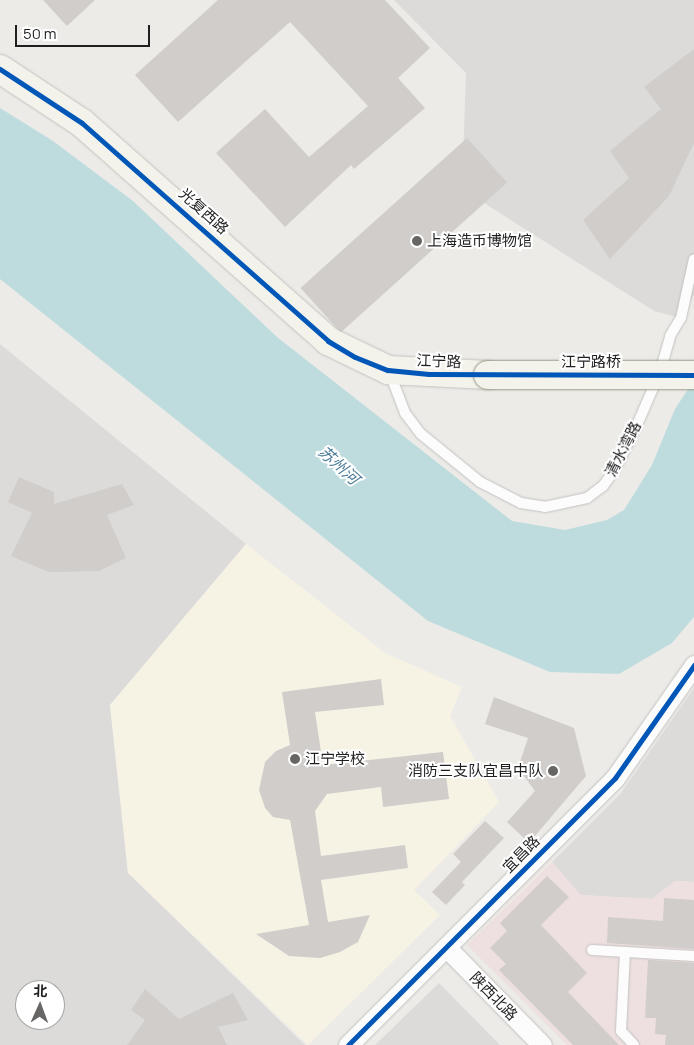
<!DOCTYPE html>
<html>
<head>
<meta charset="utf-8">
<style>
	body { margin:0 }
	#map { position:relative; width:694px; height:1045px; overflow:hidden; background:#edebe8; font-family:Manrope,"Noto Sans SC",sans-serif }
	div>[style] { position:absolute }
	.residential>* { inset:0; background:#dcdbd9 }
	.commercial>* { inset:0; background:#eee0e0 }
	.education>* { inset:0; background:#f6f3e5 }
	.water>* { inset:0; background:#bedcde }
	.building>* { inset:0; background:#d0cdcb; transform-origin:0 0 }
	.roads { filter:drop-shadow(0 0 1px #c3c2c0) drop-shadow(0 0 1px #c3c2c0) }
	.service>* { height:10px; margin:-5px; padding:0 5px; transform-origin:5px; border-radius:5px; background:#fcfcfc }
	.minor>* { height:19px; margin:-9.5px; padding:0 9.5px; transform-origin:9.5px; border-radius:9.5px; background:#fcfcfc }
	.secondary>* { height:28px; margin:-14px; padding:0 14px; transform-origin:14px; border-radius:14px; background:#f3f2eb }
	.bridges { filter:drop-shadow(0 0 1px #969581) drop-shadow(0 0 1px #969581) }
	.secondary-bridge>* { height:28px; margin:-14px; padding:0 14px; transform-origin:14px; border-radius:14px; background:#f3f2eb }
	.cycleway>* { height:5px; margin:-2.5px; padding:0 2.5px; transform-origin:2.5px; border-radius:2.5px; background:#0057b8 }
	.dots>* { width:14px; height:14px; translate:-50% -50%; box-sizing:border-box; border:2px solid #fff; border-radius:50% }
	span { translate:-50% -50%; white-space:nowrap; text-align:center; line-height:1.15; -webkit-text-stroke:4px #fff; paint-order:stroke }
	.street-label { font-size:15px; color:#1f1f1f }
	.poi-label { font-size:15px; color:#1f1f1f }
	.left { translate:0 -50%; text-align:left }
	.right { translate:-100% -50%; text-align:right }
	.water-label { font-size:16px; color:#4c7c99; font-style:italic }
	.north { position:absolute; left:15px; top:980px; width:50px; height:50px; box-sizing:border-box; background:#fff; border:1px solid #a5a5a5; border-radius:50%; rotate:2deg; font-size:14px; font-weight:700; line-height:20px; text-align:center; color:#1f1f1f }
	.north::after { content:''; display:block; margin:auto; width:18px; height:22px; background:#676665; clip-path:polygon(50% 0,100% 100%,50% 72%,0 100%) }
	.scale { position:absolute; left:15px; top:25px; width:135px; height:22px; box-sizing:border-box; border:2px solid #1f1f1f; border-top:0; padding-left:6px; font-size:15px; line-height:18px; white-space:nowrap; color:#1f1f1f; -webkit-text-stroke:4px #fff; paint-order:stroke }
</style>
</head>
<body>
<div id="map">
	<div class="residential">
		<div style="clip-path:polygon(394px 0,694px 0,694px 294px,681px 318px,654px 311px,462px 189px,466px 73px)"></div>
		<div style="clip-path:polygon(evenodd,0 344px,246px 544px,110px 705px,128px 873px,305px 1045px,0 1045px,0 344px,25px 990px,55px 990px,55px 1020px,25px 1020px,25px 990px)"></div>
		<div style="clip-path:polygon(694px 688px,694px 882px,675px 881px,652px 899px,580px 895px,552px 862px,621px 793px)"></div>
		<div style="clip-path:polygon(439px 983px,500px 1045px,375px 1045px)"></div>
	</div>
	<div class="commercial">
		<div style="clip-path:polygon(552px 862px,581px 895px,652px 899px,675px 881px,694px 882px,694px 1045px,567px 1045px,467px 945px)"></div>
	</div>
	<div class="education">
		<div style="clip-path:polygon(246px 544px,385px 653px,462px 687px,450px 716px,499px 802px,414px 890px,440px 915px,308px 1045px,128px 873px,110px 705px)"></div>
	</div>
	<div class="water">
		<div style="clip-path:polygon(0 108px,53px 141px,133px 201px,277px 337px,512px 521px,565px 530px,607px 520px,624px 510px,652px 465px,675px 409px,694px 380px,694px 617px,672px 643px,619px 674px,550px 672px,428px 621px,0 279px)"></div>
	</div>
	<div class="building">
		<div style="clip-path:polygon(43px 0,95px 0,67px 26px)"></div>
		<div style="clip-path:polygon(218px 0,385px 0,430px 48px,398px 78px,425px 108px,354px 169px,351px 165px,285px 227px,216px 153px,265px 109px,309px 157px,368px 106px,290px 22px,178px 122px,135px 75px)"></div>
		<div style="clip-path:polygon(694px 49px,694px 143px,669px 196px,610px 259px,583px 220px,629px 178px,610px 151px,661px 109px,644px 87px)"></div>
		<div style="left:467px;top:138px;width:60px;height:224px;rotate:48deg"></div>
		<div style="clip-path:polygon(19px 477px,54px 492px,54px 504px,122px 484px,134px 505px,107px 515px,126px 558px,99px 571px,49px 572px,11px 556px,32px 513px,8px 502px)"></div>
		<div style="clip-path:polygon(381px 679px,384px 705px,315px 712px,323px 765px,443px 752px,449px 799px,383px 807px,381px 787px,327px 794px,315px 811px,321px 856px,405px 845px,408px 868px,321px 880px,328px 922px,370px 915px,358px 942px,340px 952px,320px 958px,289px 956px,256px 934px,309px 925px,290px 820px,273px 817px,265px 808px,259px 790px,265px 762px,276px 751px,290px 745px,282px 692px)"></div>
		<div style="clip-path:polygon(494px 697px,574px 728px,586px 776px,529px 843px,507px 822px,535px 791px,518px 768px,528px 738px,485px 724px)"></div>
		<div style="clip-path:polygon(485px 821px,504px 838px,462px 882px,465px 885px,446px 905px,432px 892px,461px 862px,453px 854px)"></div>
		<div style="clip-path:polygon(547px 876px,569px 897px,541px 925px,587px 973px,568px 992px,619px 1045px,573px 1045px,499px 970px,506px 964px,490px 948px,507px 931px,500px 923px)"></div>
		<div style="clip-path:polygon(664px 898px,694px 900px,694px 949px,607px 943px,608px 917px,663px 921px)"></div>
		<div style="clip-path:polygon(648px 960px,694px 963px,694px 1045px,665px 1045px,666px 1035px,655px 1034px,656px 1018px,645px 1018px)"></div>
		<div style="clip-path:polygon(145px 989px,179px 1019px,233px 993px,248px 1020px,218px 1027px,227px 1045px,127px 1045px,145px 1020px,131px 1010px)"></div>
	</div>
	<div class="roads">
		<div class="service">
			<div style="left:389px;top:371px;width:45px;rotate:69.1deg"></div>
			<div style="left:405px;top:413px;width:26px;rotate:53deg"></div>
			<div style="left:421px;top:434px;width:76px;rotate:39.1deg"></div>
			<div style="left:480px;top:482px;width:46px;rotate:27.1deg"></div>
			<div style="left:521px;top:503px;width:24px;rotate:9deg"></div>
			<div style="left:545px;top:507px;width:43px;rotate:-12.1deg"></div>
			<div style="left:587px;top:498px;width:20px;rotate:-37deg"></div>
			<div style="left:603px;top:486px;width:19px;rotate:-54deg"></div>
			<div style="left:614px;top:471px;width:51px;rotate:-63.4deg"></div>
			<div style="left:637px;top:425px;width:58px;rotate:-66.5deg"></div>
			<div style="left:660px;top:372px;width:37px;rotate:-74deg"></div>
			<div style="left:670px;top:336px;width:21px;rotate:-59deg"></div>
			<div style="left:681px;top:318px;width:60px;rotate:-77.6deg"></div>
			<div style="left:592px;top:950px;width:102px;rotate:3.4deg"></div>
			<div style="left:625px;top:952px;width:79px;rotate:92.9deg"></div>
			<div style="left:621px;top:1031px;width:19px;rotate:47deg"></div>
		</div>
		<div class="minor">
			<div style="left:446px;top:947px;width:137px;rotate:45.6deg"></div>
			<div style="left:348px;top:1045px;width:378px;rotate:-45deg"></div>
			<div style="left:615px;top:778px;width:138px;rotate:-55deg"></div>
		</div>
		<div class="secondary">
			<div style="left:0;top:69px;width:98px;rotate:33.4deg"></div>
			<div style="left:82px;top:123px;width:329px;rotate:41.5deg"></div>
			<div style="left:328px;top:341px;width:67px;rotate:25.8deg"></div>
			<div style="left:388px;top:370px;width:100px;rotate:2.9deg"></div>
		</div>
	</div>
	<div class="bridges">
		<div class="secondary-bridge">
			<div style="left:488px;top:375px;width:206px"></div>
		</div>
	</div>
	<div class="cycleway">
		<div style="left:0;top:69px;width:98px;rotate:33.4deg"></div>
		<div style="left:82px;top:123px;width:329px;rotate:41.5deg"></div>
		<div style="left:328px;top:341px;width:31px;rotate:31deg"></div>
		<div style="left:355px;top:357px;width:35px;rotate:22deg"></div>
		<div style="left:388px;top:370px;width:41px;rotate:5.6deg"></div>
		<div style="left:429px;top:374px;width:265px;rotate:0.2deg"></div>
		<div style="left:348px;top:1045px;width:378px;rotate:-45deg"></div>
		<div style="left:615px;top:778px;width:138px;rotate:-55deg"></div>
	</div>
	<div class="dots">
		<div style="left:417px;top:241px;background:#676665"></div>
		<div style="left:295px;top:759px;background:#676665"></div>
		<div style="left:553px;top:771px;background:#676665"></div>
	</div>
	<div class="street-label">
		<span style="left:204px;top:211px;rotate:42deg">光复西路</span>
		<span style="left:439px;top:361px;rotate:2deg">江宁路</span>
		<span style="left:591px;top:362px">江宁路桥</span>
		<span style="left:623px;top:449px;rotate:-63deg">清水湾路</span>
		<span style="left:521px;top:854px;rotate:-45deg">宜昌路</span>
		<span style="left:494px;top:996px;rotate:46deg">陕西北路</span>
	</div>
	<div class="poi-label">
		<span class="left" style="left:427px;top:241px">上海造币博物馆</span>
		<span class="left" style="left:305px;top:759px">江宁学校</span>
		<span class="right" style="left:543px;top:771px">消防三支队宜昌中队</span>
	</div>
	<div class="water-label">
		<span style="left:339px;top:465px;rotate:42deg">苏州河</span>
	</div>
	<div class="north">北</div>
	<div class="scale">50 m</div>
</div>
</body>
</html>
